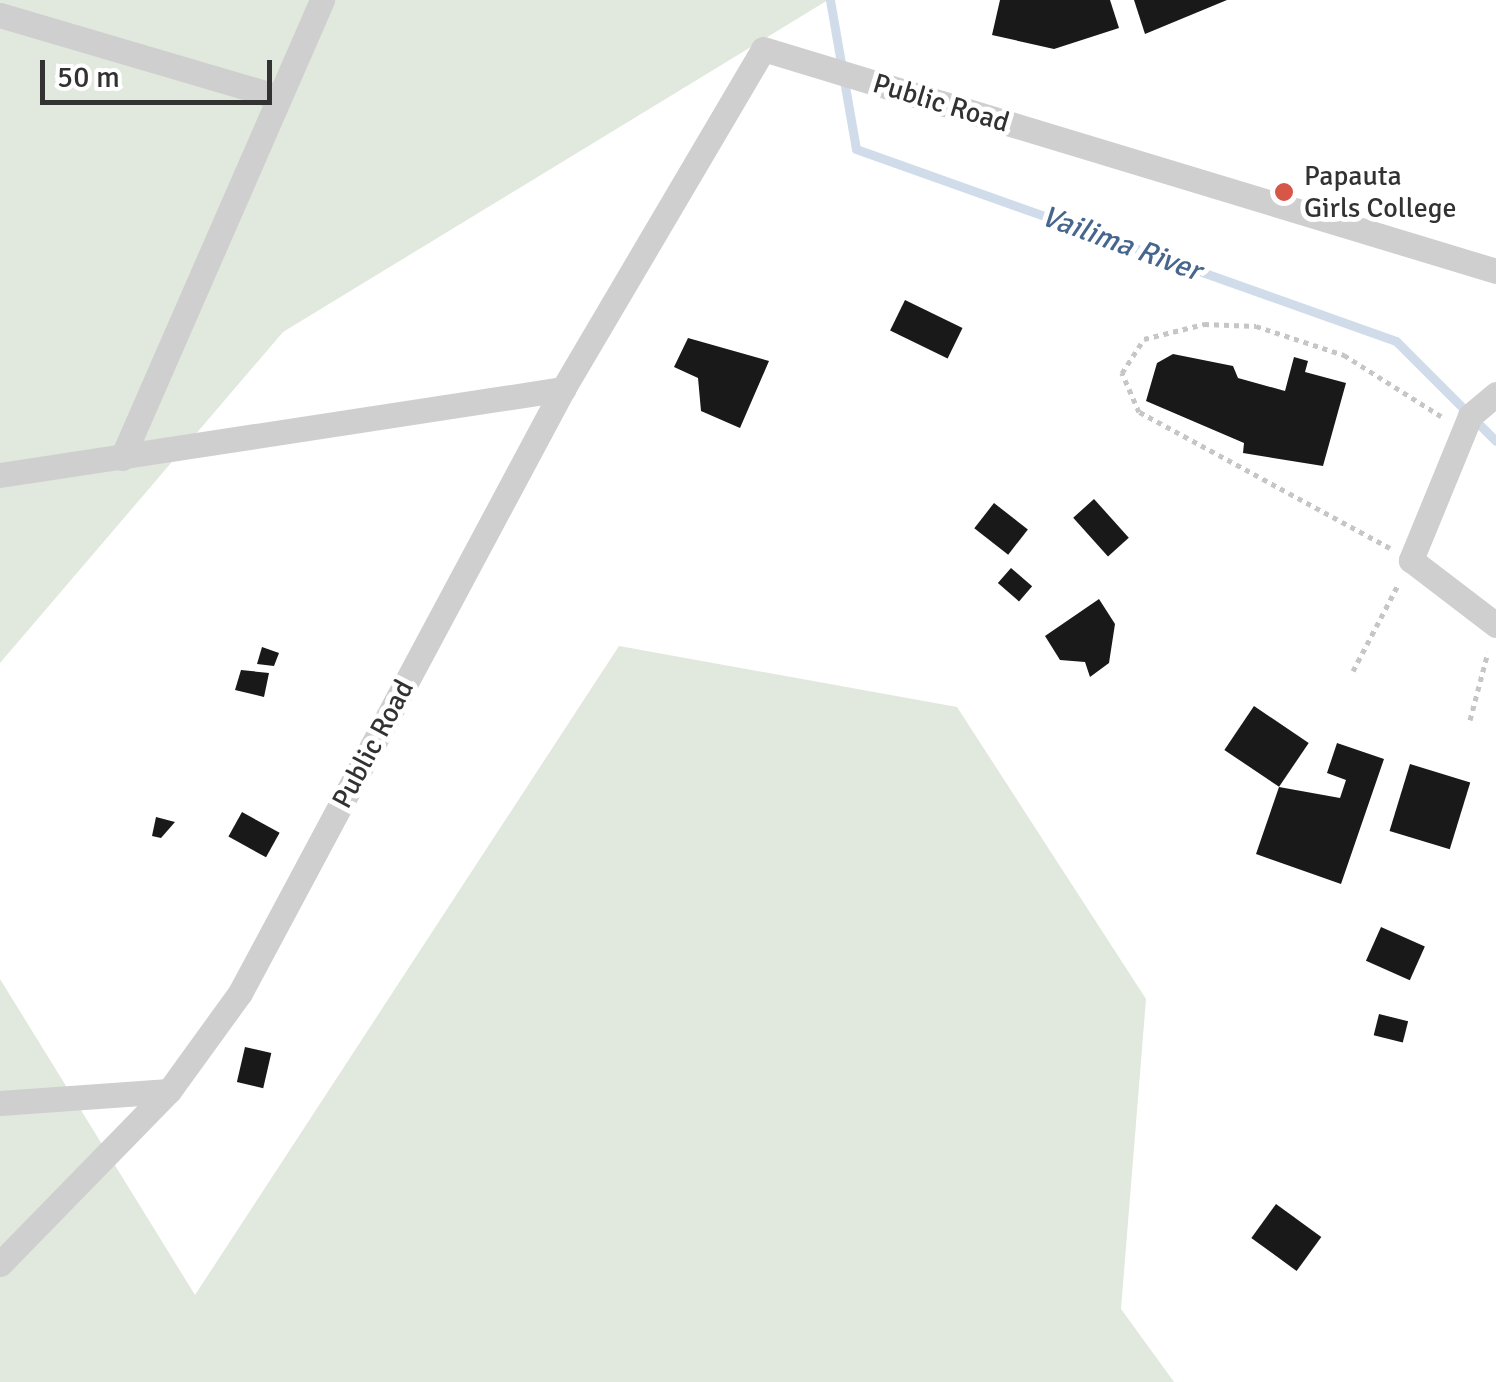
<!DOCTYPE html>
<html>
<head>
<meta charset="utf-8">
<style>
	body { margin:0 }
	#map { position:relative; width:1496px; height:1382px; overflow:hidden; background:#fff; font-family:Signika,sans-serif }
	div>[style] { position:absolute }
	.green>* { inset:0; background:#e1e8dd }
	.stream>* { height:9px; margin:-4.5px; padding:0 4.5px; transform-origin:4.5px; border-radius:4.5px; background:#d1dceb }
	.building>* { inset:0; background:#191919; transform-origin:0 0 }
	.path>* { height:5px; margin-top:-2.5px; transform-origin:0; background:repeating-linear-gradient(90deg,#c6c6c6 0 5px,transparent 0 10px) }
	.minor>* { height:25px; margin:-12.5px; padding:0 12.5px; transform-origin:12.5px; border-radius:12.5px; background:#cfcfcf }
	.dots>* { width:28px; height:28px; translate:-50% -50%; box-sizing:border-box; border:5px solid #fff; border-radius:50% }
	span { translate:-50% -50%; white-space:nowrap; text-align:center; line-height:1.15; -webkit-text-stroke:10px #fff; paint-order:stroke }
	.street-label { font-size:28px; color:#323232 }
	.poi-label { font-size:28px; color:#323232 }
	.left { translate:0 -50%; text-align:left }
	.water-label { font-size:30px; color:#47668e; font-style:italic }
	.scale { position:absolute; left:40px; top:60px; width:232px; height:45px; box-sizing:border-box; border:5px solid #323232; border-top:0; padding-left:12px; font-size:30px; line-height:35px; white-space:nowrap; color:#323232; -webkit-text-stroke:8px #fff; paint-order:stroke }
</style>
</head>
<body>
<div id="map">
	<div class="green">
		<div style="clip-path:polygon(0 0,828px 0,283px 332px,0 663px)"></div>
		<div style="clip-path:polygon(619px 646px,957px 707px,1146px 999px,1121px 1309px,1174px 1382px,0 1382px,0 979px,195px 1295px)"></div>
	</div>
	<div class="stream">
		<div style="left:830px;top:0;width:151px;rotate:80.1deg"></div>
		<div style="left:856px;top:149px;width:573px;rotate:19.57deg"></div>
		<div style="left:1396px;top:341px;width:141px;rotate:45deg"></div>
	</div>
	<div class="building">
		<div style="clip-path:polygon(1000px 0,1110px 0,1119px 28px,1054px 49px,992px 35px)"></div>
		<div style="clip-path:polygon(1134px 0,1227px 0,1145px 34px)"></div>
		<div style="left:905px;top:300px;width:64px;height:34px;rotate:26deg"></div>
		<div style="clip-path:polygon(688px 338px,769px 361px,740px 428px,701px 411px,698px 378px,674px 367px)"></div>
		<div style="clip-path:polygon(1173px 354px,1233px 366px,1238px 378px,1285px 391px,1294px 357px,1308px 361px,1305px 372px,1346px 383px,1323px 466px,1243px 453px,1244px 443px,1146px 401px,1157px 363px)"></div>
		<div style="left:1094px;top:499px;width:52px;height:28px;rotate:48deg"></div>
		<div style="left:994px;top:503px;width:43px;height:32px;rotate:38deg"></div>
		<div style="left:1011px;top:568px;width:28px;height:20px;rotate:41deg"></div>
		<div style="clip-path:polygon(1099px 599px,1115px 624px,1109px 663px,1090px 677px,1085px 662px,1060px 660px,1045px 636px)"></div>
		<div style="clip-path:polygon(262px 647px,279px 653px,274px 666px,257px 664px)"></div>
		<div style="clip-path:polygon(241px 670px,269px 673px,264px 697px,235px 690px)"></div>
		<div style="left:1254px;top:706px;width:66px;height:53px;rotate:34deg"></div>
		<div style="clip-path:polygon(1337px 743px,1384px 759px,1341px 884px,1256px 854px,1279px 787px,1340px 798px,1346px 780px,1327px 773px)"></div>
		<div style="left:1410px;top:764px;width:63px;height:70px;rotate:17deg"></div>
		<div style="left:242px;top:812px;width:43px;height:28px;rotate:29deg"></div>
		<div style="clip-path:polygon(156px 817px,175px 822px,161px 838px,152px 836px)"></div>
		<div style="left:1381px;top:927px;width:48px;height:37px;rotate:24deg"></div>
		<div style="left:1379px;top:1014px;width:30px;height:22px;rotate:14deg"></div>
		<div style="left:245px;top:1047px;width:27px;height:36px;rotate:13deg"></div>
		<div style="left:1276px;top:1204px;width:56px;height:42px;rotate:36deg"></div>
	</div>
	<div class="path">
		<div style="left:1390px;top:548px;width:285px;rotate:-151.5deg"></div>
		<div style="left:1139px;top:412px;width:43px;rotate:-113.6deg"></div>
		<div style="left:1122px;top:373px;width:40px;rotate:-57.1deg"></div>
		<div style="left:1144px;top:339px;width:62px;rotate:-14deg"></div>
		<div style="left:1204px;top:324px;width:52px;rotate:2.2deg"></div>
		<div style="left:1256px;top:326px;width:93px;rotate:18.2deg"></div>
		<div style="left:1344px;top:355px;width:115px;rotate:32.2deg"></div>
		<div style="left:1353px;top:671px;width:99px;rotate:-62.4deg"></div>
		<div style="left:1470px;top:720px;width:70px;rotate:-75.2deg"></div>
	</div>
	<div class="minor">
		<div style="left:0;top:15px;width:291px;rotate:16.4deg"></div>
		<div style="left:1496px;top:394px;width:34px;rotate:140deg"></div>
		<div style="left:1470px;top:416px;width:156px;rotate:112.3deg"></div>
		<div style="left:1411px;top:560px;width:107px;rotate:37.4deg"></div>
		<div style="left:122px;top:458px;width:500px;rotate:-66.4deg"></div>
		<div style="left:0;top:475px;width:570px;rotate:-8.68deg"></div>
		<div style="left:0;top:1103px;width:169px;rotate:-4.1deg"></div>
		<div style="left:0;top:1264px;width:242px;rotate:-45.7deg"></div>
		<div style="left:169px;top:1091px;width:121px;rotate:-54.1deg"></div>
		<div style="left:240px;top:993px;width:685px;rotate:-61.86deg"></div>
		<div style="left:563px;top:389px;width:394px;rotate:-59.5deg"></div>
		<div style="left:763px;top:49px;width:766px;rotate:16.85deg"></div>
	</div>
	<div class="dots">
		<div style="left:1284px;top:192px;background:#d65648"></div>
	</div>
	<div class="street-label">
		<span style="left:941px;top:103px;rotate:17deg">Public Road</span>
		<span style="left:373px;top:744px;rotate:-62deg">Public Road</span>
	</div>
	<div class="poi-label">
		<span class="left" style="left:1304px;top:192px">Papauta<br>Girls College</span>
	</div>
	<div class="water-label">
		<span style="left:1121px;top:244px;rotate:20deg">Vailima River</span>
	</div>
	<div class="scale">50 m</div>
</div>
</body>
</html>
